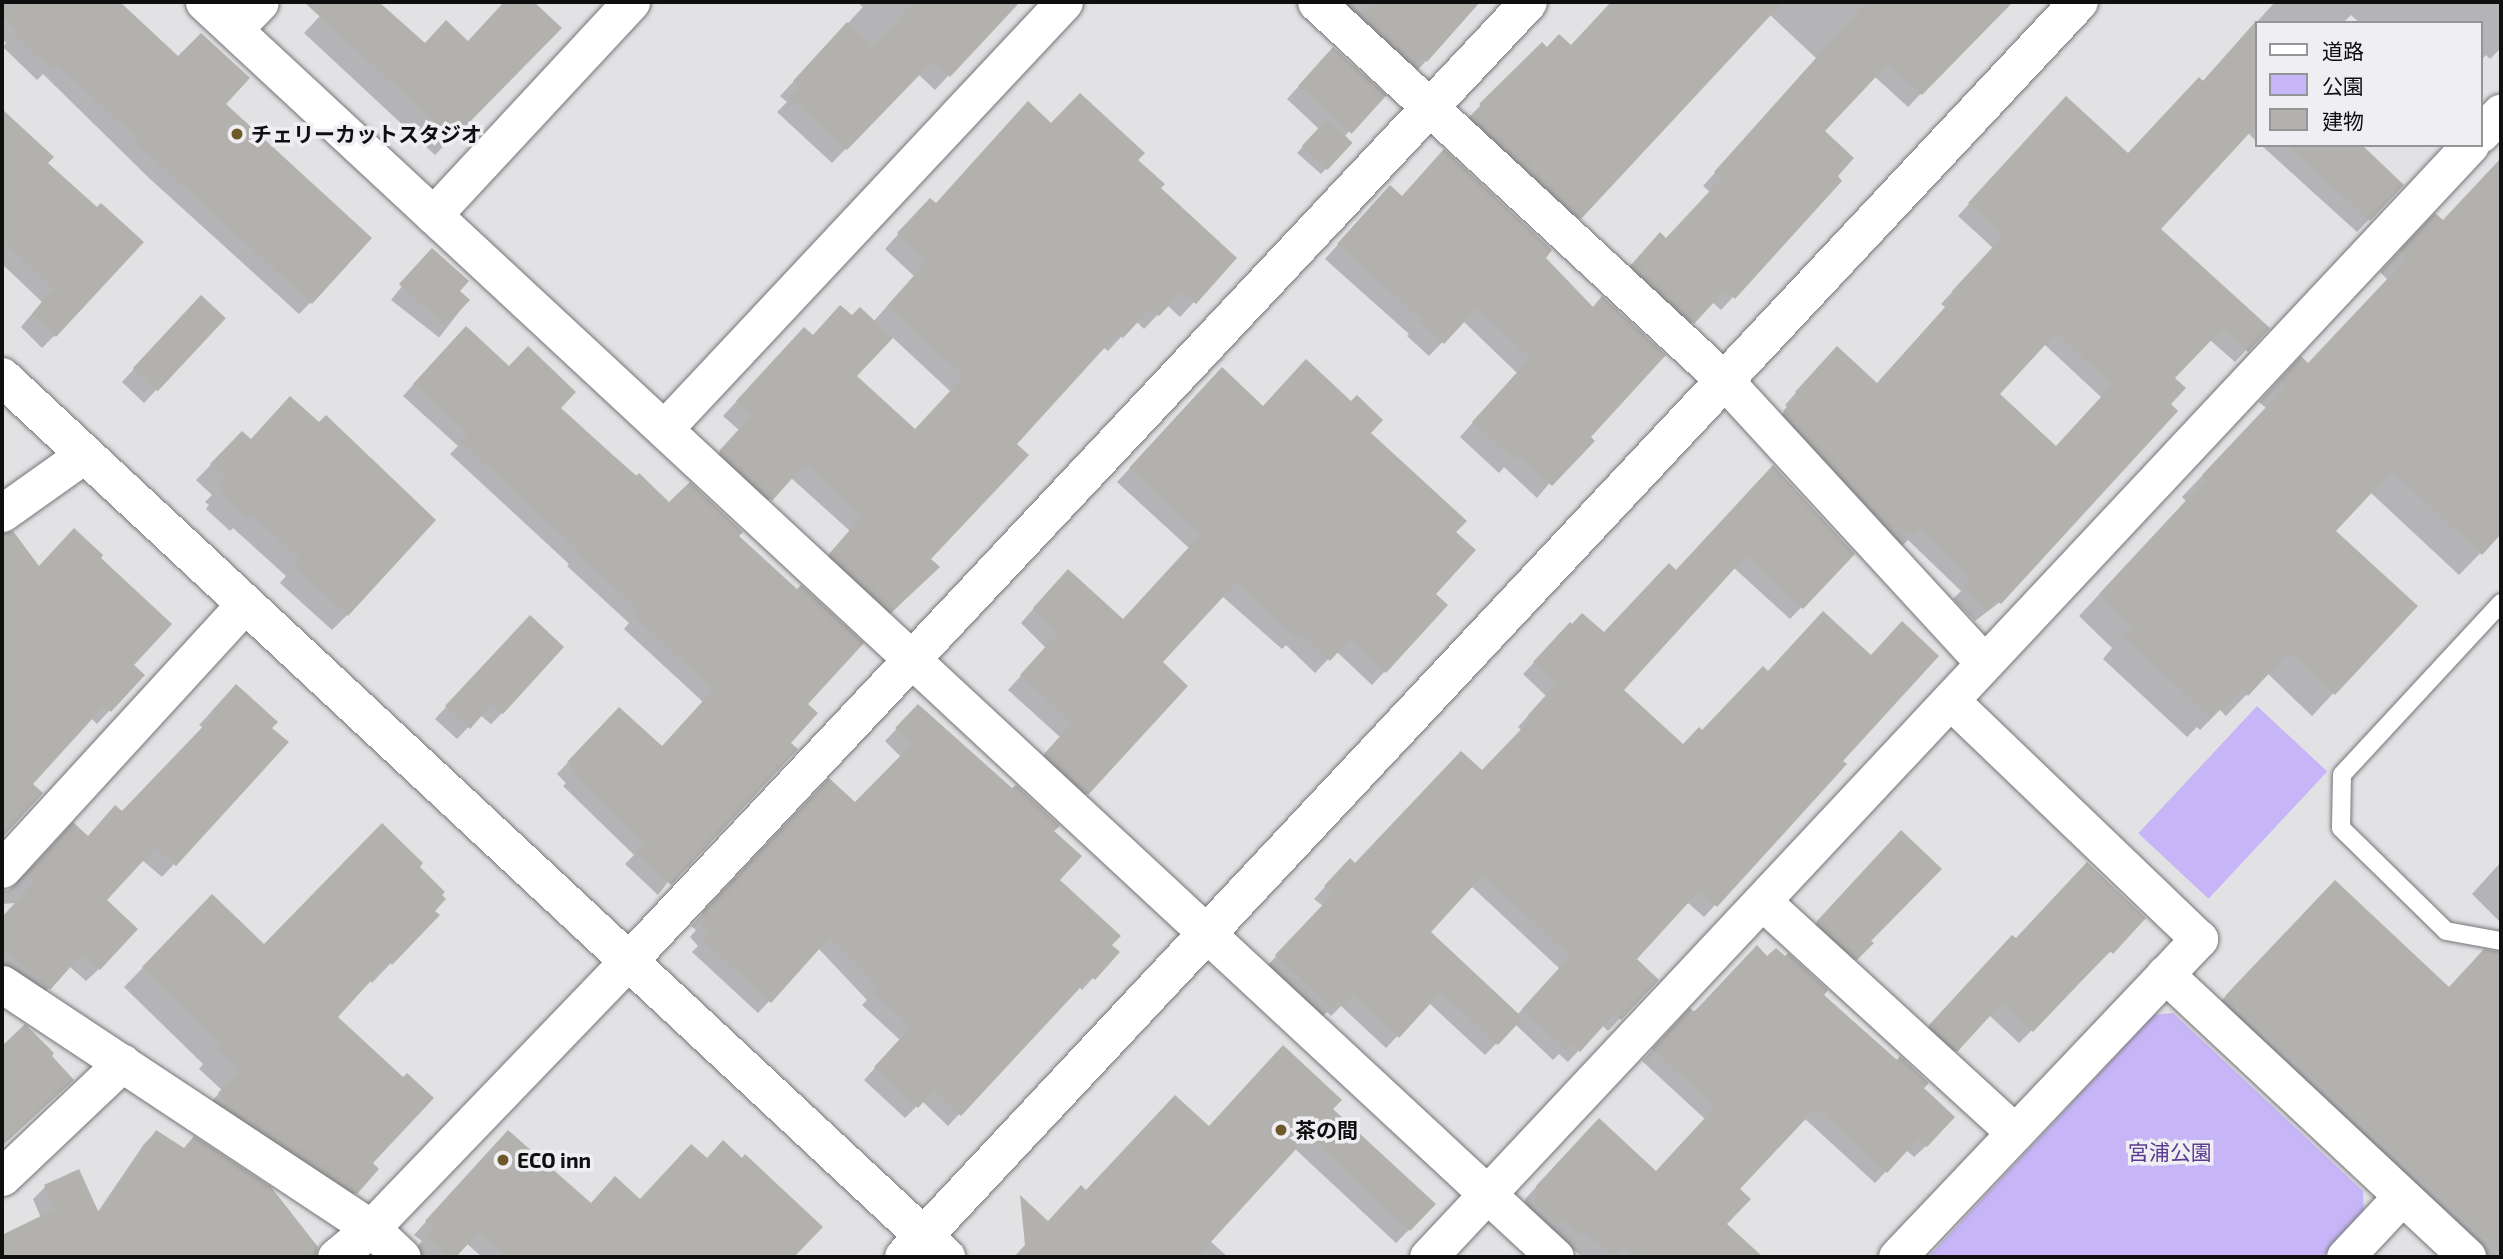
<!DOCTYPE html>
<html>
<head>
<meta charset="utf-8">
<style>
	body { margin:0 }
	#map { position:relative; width:2503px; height:1259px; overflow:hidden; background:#e2e1e4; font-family:"Exo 2","Noto Sans JP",sans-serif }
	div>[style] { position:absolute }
	.green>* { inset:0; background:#c7b6f7; transform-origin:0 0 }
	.shadow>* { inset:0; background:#0003; transform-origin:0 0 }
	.building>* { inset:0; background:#b3b1ae; transform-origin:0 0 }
	.roads { filter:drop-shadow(0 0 2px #767578) drop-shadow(0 0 2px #767578) }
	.lane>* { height:18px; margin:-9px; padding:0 9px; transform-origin:9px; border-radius:9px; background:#fff }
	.street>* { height:37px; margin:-18.5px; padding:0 18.5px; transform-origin:18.5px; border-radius:18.5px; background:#fff }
	.secondary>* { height:38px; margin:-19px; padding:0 19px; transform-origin:19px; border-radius:19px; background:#fff }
	.dots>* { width:19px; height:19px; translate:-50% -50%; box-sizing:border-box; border:4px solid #efeef2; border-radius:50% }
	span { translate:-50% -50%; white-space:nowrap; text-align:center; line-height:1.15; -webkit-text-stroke:7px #efeef2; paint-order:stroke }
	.poi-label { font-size:21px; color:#0f0f10; font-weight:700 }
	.left { translate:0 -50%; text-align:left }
	.park-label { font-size:21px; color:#5a3c91 }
	.frame { position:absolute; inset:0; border:4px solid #0f0f10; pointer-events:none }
	.legend { position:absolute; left:2255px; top:21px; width:228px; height:126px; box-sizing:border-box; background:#efeef2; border:2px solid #959598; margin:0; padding:9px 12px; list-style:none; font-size:21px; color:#0f0f10 }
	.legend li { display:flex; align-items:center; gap:14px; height:35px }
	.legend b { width:35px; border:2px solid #959598 }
</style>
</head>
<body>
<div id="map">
	<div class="green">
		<div style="left:2257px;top:706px;width:96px;height:174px;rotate:43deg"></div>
		<div style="clip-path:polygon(2173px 1013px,2363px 1191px,2364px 1214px,2322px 1257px,1928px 1257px,2154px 1015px)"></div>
	</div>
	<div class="shadow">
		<div style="clip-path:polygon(2px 2px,102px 2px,224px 105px,311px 302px,299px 314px,149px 178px,43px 74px,37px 80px,3px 47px,6px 43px,2px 38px)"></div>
		<div style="clip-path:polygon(333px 2px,377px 2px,424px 45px,467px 43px,506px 2px,532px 2px,560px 28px,435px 155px,304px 33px)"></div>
		<div style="clip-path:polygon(856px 2px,1017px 2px,935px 90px,918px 74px,832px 163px,777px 112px,787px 102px,780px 96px,863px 7px)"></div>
		<div style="clip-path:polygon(1322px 2px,1480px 2px,1414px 74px)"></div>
		<div style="clip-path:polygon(1612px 2px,2009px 2px,1908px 107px,1874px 76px,1823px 131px,1733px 297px,1721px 310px,1712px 302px,1680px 335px,1619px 278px,1648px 247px,1666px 240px,1710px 192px,1703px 186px,1817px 59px,1769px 14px,1567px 230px,1461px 132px,1471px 120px,1468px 118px,1542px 44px,1547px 49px,1570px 47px)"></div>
		<div style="clip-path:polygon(evenodd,2275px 2px,2501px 2px,2501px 48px,2490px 59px,2486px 55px,2480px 61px,2480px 23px,2360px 23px,2351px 15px,2343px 23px,2256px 23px,2256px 141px,2248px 133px,2159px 229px,2246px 350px,2235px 362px,2210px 340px,2173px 378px,2000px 602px,1975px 621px,1953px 599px,1961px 591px,1908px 540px,1901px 547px,1772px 424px,1788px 408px,1785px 405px,1825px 360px,1877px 385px,1946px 308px,1941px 304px,1993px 248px,1958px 216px,2054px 110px,2127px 155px,2202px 82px,2275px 2px,2044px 344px,2102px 398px,2056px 448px,1998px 394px,2044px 344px)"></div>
		<div style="clip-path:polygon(1321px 62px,1383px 95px,1344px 137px,1350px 143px,1321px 174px,1297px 153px,1319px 129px,1287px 99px)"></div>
		<div style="clip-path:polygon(4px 125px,97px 209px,55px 335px,42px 348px,21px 327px,42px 302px,2px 264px)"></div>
		<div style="clip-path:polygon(evenodd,1051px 125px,1136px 160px,1158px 188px,1234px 259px,1180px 317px,1167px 305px,1144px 329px,1136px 321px,1108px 351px,1103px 347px,1014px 444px,929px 559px,937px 567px,878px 626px,816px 569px,850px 531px,790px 477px,756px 513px,706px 467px,740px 431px,723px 416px,790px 343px,812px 337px,852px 317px,873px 322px,914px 276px,885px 249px,916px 214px,935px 205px,1051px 125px,892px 337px,951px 392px,914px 431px,855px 377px,892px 337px)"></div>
		<div style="clip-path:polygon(2261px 145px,2358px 145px,2402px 185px,2357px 232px)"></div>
		<div style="clip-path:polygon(2501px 159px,2501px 532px,2459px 575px,2370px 492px,2334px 531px,2415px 606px,2312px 716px,2267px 673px,2226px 716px,2220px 710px,2200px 730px,2197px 727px,2187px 737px,2103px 659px,2112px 648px,2079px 616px,2186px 501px,2182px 497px,2266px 408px,2259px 402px,2279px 380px,2308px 365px,2388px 280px,2380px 272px,2413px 237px,2442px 222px)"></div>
		<div style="clip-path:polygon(1402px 197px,1544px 258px,1588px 437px,1537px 498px,1504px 467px,1499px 473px,1460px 437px,1517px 373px,1463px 321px,1429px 356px,1407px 336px,1409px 334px,1325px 259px,1377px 201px)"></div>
		<div style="left:420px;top:263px;width:61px;height:47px;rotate:38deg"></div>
		<div style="clip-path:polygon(188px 310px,223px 318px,144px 403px,122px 382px)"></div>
		<div style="clip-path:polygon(454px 340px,558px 408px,669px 504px,737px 537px,806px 704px,658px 895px,625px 864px,634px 855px,563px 786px,566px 783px,557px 774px,607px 721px,662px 748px,703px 702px,624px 629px,629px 623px,567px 566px,569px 564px,450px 454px,458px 446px,403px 396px)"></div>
		<div style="clip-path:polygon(1209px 383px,1263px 408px,1369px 433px,1454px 532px,1433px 595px,1385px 671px,1372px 685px,1336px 651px,1315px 673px,1286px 645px,1282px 649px,1222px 596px,1160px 663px,1087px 793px,1074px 807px,1032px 768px,1060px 737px,1008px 690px,1046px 648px,1021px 623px,1055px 584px,1123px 621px,1189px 548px,1117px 482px)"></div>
		<div style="clip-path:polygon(242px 433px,347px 615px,332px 630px,280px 583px,286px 576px,233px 528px,230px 531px,206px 509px,209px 505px,205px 502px,212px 495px,196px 480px)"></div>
		<div style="clip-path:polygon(evenodd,1762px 478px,1853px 554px,1790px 619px,1733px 567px,1621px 690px,1682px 746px,1841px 761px,1844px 764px,1704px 917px,1687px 902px,1635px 959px,1657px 980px,1608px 1031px,1602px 1025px,1568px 1062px,1559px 1054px,1553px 1060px,1515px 1024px,1485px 1055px,1429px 1003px,1386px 1048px,1341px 1006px,1331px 1016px,1327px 1012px,1320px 1019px,1265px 968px,1323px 906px,1314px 899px,1338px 872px,1355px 865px,1482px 772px,1522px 731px,1518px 727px,1546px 696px,1523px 674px,1559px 636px,1603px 635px,1676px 572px,1762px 478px,1471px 886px,1560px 969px,1517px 1015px,1428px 932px,1471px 886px)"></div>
		<div style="clip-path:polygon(12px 532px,39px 568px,98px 558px,131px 665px,142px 675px,97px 724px,91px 718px,30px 784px,40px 793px,2px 836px,2px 723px,8px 717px,2px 711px,2px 533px)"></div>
		<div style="clip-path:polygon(518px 629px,502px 713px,491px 724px,480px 715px,457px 739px,435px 719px)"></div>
		<div style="clip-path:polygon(224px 698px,270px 728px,286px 743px,162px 877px,142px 860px,105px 900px,99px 969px,86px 981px,69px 966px,36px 1002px,2px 971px,2px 918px,16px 903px,2px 904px,2px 891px,9px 890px,73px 825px,87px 837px,121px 813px,203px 728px,199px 725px)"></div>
		<div style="clip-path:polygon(918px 707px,1052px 832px,1057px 880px,1117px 952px,1082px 990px,1079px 987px,948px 1126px,922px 1101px,905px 1118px,864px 1080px,900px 1040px,862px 1005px,867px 1000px,818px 948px,758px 1013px,692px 952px,698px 946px,690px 937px,696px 930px,691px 926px,817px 792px,855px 804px,901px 757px,885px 741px)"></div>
		<div style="clip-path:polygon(382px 826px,391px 963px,372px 983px,370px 980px,336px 1017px,371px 1163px,356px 1192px,337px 1212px,200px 1114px,222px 1090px,199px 1069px,203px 1064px,124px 987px,212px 897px,264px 947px)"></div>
		<div style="clip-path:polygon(1888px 845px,1869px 941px,1871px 943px,1844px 971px,1805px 936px)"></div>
		<div style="clip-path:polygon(2501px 862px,2501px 923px,2472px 894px)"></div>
		<div style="clip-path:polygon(2314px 903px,2448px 989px,2481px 955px,2501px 974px,2501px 1257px,2454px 1257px,2206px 1017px)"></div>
		<div style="clip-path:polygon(2144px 918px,2019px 1043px,1989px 1015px,1944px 1063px,1917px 1039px,2000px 950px,2016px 940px)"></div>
		<div style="clip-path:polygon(1767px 958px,1821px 995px,1953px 1117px,1926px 1146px,1914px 1157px,1906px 1150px,1875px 1183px,1804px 1118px,1737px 1189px,1725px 1224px,1760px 1257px,1582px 1257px,1552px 1230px,1524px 1213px,1525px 1199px,1588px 1132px,1655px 1173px,1705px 1119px,1642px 1061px,1679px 1022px)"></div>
		<div style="clip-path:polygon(1331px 1109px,1434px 1204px,1396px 1243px,1294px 1148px,1210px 1241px,1228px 1257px,1024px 1257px,1020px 1253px,1086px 1192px,1208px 1128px)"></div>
		<div style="clip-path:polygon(156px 1132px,316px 1247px,314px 1257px,2px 1257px,2px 1237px,41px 1218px,33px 1199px,45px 1187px,97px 1213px,144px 1144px)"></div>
		<div style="clip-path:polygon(496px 1144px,591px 1205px,639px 1201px,706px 1160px,820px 1227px,792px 1257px,482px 1257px,466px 1243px,454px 1257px,408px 1257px,422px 1241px,414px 1235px)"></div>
	</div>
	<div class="building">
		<div style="clip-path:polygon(2px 2px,120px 2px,178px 56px,201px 33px,250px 78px,226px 104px,372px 238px,312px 304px,134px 141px,136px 138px,56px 63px,51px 69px,13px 34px,17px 30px,2px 16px)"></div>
		<div style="clip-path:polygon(304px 2px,379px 2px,425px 43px,446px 20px,468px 41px,504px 2px,534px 2px,562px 28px,453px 139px)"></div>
		<div style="clip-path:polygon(914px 2px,1020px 2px,950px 77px,933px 61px,847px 150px,789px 97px,799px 87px,793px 81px,847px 22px,873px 46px)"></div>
		<div style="clip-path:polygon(1374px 2px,1480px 2px,1427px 62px,1422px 57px,1414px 65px,1362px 16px)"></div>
		<div style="clip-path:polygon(1611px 2px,1783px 2px,1581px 219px,1472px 118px,1482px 107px,1479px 104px,1542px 42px,1547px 47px,1559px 34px,1571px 45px)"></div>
		<div style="clip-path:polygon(1866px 2px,2013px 2px,1922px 95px,1888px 64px,1825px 131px,1854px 158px,1838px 176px,1842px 181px,1735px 299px,1725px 290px,1694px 324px,1631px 265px,1660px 232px,1666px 238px,1721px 179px,1714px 172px)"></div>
		<div style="clip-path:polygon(evenodd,2256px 21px,2256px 126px,2161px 229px,2270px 328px,2248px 352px,2222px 329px,2175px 378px,2186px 388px,2171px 404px,2178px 411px,2001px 604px,1997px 600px,1987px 611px,1963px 586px,1971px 578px,1921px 529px,1914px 537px,1906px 530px,1900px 536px,1884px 523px,1802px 434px,1805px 431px,1783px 411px,1798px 395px,1795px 392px,1837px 346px,1877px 383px,1956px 295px,1952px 291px,2003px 236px,1968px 203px,2066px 96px,2128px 153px,2199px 77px,2203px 81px,2256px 21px,2056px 333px,2112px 385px,2056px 446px,2000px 394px,2056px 333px)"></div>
		<div style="left:1333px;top:47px;width:72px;height:52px;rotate:42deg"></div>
		<div style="clip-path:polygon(1080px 93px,1145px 153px,1138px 160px,1165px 184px,1161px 188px,1237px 258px,1196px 304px,1182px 292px,1159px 316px,1151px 308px,1123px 338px,1118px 333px,1017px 444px,1029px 455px,931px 559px,940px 567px,892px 612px,829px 554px,862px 516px,805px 464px,772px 501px,719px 451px,752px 415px,736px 401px,804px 327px,813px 335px,840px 305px,852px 315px,860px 307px,893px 338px,857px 376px,915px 429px,964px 376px,887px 306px,927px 261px,897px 233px,930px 198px,936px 203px,1028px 101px,1051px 123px)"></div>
		<div style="clip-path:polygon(2px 109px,54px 157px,48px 163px,97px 207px,101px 203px,144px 242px,56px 337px,32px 314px,53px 288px,2px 240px)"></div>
		<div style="left:1327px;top:119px;width:35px;height:37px;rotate:43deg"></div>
		<div style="clip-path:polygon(2287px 145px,2362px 145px,2404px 185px,2370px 221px)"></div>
		<div style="clip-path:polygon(1444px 149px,1552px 250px,1546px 258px,1593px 307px,1602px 296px,1666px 355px,1591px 437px,1595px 441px,1552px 486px,1519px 455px,1514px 460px,1472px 422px,1530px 358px,1477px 308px,1444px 344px,1419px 321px,1421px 319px,1337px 244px,1390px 185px,1402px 196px)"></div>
		<div style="clip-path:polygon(2501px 158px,2501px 534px,2482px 555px,2392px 471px,2336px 531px,2418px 606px,2335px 695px,2289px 652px,2248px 696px,2242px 690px,2222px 710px,2219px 707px,2210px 717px,2123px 636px,2132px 626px,2099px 594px,2206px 479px,2202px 475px,2286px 386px,2279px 380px,2301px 356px,2308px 363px,2408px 257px,2400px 250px,2435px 213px,2443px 220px)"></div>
		<div style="clip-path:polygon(432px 248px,469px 281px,460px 291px,470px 300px,445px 326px,399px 284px)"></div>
		<div style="left:201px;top:295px;width:34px;height:100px;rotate:43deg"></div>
		<div style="clip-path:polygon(466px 326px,509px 366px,528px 346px,576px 392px,561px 408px,636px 476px,639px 473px,669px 502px,690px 482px,743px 532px,739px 536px,797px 589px,801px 585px,864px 643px,808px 704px,818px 713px,791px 743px,798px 749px,671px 885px,635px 852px,644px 842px,573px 773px,576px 770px,567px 762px,619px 707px,662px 746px,713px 690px,634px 616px,639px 610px,577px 553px,579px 551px,460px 441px,468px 433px,413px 384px)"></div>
		<div style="clip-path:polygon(1306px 359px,1351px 401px,1357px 395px,1383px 420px,1371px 433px,1467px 521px,1456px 532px,1476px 550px,1436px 594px,1448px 605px,1386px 673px,1350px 639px,1330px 661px,1300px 633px,1296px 637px,1236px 583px,1163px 662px,1188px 686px,1088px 795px,1044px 754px,1072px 723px,1020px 675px,1058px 633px,1033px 608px,1068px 569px,1123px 619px,1201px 534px,1129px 468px,1222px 367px,1263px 406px)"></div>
		<div style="clip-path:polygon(290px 396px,319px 422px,326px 415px,436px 520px,348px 616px,294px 566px,300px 559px,250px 513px,246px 517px,220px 492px,223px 489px,220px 485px,226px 478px,210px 464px,242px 431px,251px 439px)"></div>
		<div style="clip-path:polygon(1773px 465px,1855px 554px,1803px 609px,1746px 556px,1624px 690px,1683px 744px,1699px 727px,1702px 730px,1763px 666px,1768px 671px,1823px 611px,1871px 655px,1902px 621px,1939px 656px,1843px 761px,1847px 764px,1717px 907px,1699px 891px,1637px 959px,1659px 980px,1621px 1020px,1614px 1014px,1580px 1052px,1571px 1044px,1566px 1050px,1522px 1009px,1570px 956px,1483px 875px,1431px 932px,1523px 1018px,1498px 1045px,1441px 992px,1399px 1038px,1353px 995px,1343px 1006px,1339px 1002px,1332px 1009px,1275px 955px,1333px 894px,1324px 886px,1350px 858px,1355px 863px,1461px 751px,1482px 770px,1532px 718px,1528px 715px,1557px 683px,1533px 662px,1570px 622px,1572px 624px,1582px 613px,1604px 632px,1669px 563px,1676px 570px)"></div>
		<div style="clip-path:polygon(74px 528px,103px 555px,101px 558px,172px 624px,134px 665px,145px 675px,111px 712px,104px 706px,33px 784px,43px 793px,2px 838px,2px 534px,13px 531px,39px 566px)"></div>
		<div style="clip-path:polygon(530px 615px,564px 647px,503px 714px,492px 704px,470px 729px,445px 706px)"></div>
		<div style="clip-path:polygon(236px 684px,278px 722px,272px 728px,289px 742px,176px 866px,155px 848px,107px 900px,138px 929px,100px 970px,82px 954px,50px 990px,2px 948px,2px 917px,35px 881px,26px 874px,73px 822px,88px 836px,115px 805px,122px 811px,214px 715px,211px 712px)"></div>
		<div style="clip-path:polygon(918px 704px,1012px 788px,1016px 785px,1060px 826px,1054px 831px,1082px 856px,1060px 880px,1121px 936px,1112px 945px,1120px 952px,1095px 980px,1091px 976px,961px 1116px,934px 1090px,918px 1108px,874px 1067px,911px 1027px,873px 992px,878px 987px,830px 937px,771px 1003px,702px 940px,709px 933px,700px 925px,706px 918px,702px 913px,829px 778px,855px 802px,912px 744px,895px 728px)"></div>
		<div style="clip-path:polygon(382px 823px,423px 863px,420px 867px,445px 892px,442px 895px,446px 899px,435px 911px,440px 915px,392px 965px,389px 961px,338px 1017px,403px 1077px,407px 1073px,434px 1098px,373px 1163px,379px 1169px,357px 1194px,223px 1105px,226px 1101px,218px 1093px,240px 1069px,217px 1048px,221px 1044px,142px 967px,212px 894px,264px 944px)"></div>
		<div style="clip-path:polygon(1901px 830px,1942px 869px,1871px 941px,1874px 943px,1857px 960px,1816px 922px)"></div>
		<div style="clip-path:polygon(2087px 862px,2146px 918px,2113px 954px,2110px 951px,2033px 1032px,2002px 1003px,1957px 1052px,1929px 1025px,2012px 935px,2016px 938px)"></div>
		<div style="clip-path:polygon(2335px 880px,2449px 987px,2484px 949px,2501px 952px,2501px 1253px,2225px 996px)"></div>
		<div style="clip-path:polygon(1757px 945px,1767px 956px,1776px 948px,1785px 956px,1788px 953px,1828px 990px,1824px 995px,1897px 1060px,1900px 1056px,1929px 1083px,1924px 1088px,1955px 1117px,1927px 1147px,1918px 1139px,1887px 1173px,1816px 1108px,1740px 1189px,1751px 1199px,1727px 1224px,1763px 1257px,1637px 1257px,1623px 1245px,1614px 1256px,1585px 1232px,1582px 1236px,1564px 1220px,1559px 1225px,1535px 1202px,1536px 1186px,1599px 1118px,1656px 1171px,1715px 1107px,1652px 1049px,1690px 1008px,1694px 1012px)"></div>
		<div style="clip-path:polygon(25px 1024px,54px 1053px,52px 1056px,74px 1080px,2px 1146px,2px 1046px)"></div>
		<div style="clip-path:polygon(1283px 1045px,1342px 1100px,1333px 1109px,1436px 1204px,1410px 1231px,1308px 1136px,1197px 1257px,1014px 1257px,1025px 1245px,1020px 1195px,1048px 1221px,1081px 1185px,1086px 1190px,1175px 1095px,1209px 1126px)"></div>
		<div style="clip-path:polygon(156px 1130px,184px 1148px,194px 1136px,271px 1187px,318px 1247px,316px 1257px,2px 1257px,2px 1235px,55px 1209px,44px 1185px,79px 1169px,99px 1213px)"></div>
		<div style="clip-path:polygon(508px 1130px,591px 1203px,615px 1176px,640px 1199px,691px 1144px,707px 1158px,723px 1140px,742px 1158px,745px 1154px,823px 1227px,794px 1257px,507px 1257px,479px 1232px,456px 1257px,448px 1257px,425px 1237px,433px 1228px,425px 1221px)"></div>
	</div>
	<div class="roads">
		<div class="lane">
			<div style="left:2501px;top:603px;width:234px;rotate:132.8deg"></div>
			<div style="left:2342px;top:775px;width:53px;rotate:91.1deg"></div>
			<div style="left:2341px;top:828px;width:147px;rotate:44.4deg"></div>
			<div style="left:2446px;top:931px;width:56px;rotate:10.3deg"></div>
		</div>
		<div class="street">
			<div style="left:204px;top:2px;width:1844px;rotate:42.89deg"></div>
			<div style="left:1316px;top:2px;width:558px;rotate:42.82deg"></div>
			<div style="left:1725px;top:381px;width:383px;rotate:47.4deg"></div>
			<div style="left:234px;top:29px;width:37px;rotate:-46deg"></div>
			<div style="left:2480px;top:134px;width:30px;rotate:-46deg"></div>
			<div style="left:433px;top:215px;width:291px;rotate:-47.1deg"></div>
			<div style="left:664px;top:429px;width:585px;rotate:-46.87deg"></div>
			<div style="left:2px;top:513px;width:102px;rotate:-35.4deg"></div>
			<div style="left:2px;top:869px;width:360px;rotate:-47.5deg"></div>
			<div style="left:1762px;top:901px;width:343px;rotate:42.5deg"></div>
			<div style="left:2165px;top:974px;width:414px;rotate:43.1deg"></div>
			<div style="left:2px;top:984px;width:442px;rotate:33.5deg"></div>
			<div style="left:371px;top:1228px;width:42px;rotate:43.1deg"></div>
			<div style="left:2px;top:1177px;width:166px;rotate:-43.5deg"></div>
			<div style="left:336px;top:1257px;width:45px;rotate:-39.6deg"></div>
			<div style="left:371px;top:1228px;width:371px;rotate:-46.1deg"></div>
			<div style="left:628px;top:961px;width:1315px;rotate:-46.82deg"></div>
			<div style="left:1428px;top:1257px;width:1524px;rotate:-46.86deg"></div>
			<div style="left:1897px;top:1257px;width:439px;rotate:-46.5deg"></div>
			<div style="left:2199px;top:939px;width:345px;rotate:-136.2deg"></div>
			<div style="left:2345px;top:1257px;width:83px;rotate:-46.9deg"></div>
		</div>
		<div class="secondary">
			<div style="left:2px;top:377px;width:1291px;rotate:42.99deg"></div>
			<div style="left:904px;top:1257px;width:1719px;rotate:-46.89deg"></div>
		</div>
	</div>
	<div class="dots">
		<div style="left:237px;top:134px;background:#705929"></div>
		<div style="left:1281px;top:1130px;background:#705929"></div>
		<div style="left:503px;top:1160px;background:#705929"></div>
	</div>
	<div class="poi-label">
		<span class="left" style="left:251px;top:134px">チェリーカットスタジオ</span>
		<span class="left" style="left:1295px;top:1130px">茶の間</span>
		<span class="left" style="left:517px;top:1160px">ECO inn</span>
	</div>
	<div class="park-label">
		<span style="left:2170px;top:1152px">宮浦公園</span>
	</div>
	<div class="frame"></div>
	<ul class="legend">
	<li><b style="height:9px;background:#fff"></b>道路</li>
	<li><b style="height:19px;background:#c7b6f7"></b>公園</li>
	<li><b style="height:19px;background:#b3b1ae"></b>建物</li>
	</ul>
</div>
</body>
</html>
